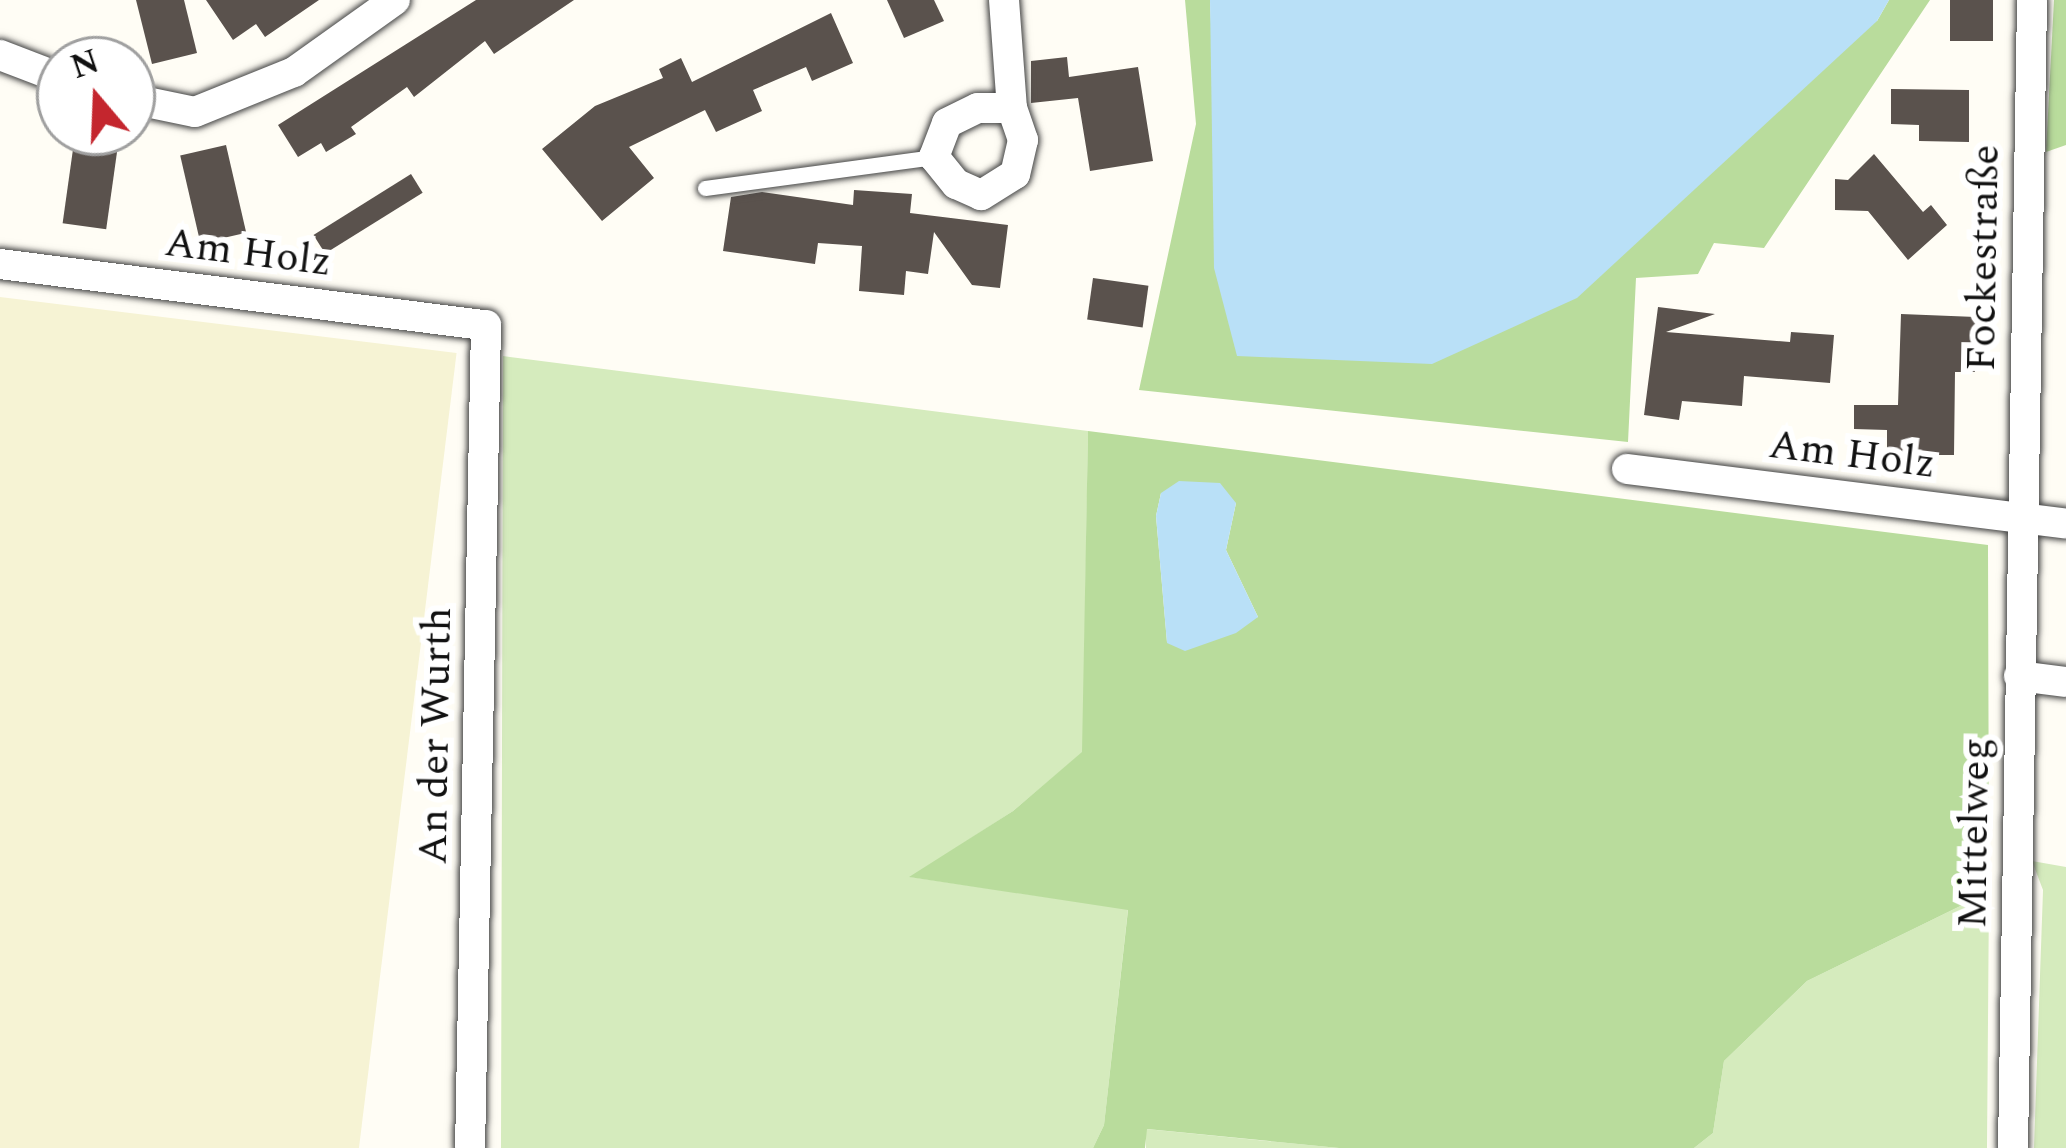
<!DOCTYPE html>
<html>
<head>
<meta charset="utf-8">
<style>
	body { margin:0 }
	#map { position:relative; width:2066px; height:1148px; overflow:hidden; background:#fffdf5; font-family:Spectral,serif }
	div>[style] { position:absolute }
	.farmland>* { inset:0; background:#f6f3d4; transform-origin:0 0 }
	.green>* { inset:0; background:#d5ebbd }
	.forest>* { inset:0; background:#b9dc9c }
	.water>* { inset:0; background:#b9e0f7 }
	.building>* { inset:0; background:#5a524d; transform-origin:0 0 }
	.roads { filter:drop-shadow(0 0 3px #444) drop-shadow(0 0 3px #444) }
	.service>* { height:15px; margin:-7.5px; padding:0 7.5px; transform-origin:7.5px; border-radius:7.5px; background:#fff }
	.minor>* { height:30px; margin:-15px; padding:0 15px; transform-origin:15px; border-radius:15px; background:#fff }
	span { translate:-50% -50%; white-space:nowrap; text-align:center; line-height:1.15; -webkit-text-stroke:12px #fff; paint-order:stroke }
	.street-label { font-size:42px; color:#111 }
	.north { position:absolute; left:36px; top:36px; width:120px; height:120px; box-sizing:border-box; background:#fff; border:3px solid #a0a0a0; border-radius:50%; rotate:341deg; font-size:33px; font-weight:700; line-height:48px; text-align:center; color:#111 }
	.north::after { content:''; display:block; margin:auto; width:42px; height:54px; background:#c4262e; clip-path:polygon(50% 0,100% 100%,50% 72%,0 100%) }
</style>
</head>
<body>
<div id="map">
	<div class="farmland">
		<div style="left:0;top:297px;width:460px;height:851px;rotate:7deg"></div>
	</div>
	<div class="green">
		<div style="clip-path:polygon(503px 356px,1088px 431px,1083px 752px,1013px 811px,911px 877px,1128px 909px,1104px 1125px,1093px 1148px,501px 1148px)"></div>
		<div style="clip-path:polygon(2032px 861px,2066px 867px,2066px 1148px,2034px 1148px,2043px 890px)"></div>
		<div style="clip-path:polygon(1989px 892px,1987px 1148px,1694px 1148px,1713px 1133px,1724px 1061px,1807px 981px)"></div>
		<div style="clip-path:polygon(1146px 1129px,1339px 1148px,1146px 1148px)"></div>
	</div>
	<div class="forest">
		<div style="clip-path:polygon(1185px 0,1210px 0,1214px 93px,1877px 21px,1889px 0,1930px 0,1764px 248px,1714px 243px,1698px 274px,1636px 278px,1628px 442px,1139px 390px,1196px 124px)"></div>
		<div style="clip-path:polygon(2054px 0,2066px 0,2066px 145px,2046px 152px)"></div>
		<div style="clip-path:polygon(evenodd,1088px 431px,1988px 545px,1989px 892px,1807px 981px,1724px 1061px,1713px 1133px,1694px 1148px,1339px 1148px,1147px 1129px,1145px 1148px,1093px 1148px,1104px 1125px,1128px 910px,909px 877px,1013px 811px,1082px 752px,1088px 431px,1161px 493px,1236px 503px,1226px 550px,1258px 617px,1167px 642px,1156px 516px,1161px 493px)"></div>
	</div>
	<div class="water">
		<div style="clip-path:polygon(1210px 0,1889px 0,1877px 21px,1577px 298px,1432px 364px,1237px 356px,1214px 268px)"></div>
		<div style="clip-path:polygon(1179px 481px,1220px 483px,1236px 503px,1226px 550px,1258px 617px,1236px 633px,1185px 651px,1167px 643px,1156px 516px,1161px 493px)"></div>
	</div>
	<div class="building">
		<div style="clip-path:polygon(136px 0,184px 0,197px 53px,152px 64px)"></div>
		<div style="clip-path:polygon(206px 0,319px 0,265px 37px,256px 24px,233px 40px)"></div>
		<div style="clip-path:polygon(476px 0,574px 0,494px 54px,485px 41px,414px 97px,407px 87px,351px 127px,356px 134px,326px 152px,321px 143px,298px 157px,278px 125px)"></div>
		<div style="clip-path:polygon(887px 0,934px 0,944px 21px,904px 38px)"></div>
		<div style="left:1950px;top:0;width:43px;height:41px"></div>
		<div style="clip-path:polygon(831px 13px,853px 63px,812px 81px,806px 67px,753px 90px,762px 111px,716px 132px,705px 110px,629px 147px,654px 178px,602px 221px,542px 149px,595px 106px,663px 78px,659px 69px,681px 58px,692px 82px)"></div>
		<div style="clip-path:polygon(1067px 57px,1069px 77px,1138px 67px,1153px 161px,1090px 171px,1078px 98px,1031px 103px,1031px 61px)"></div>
		<div style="clip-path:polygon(1891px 89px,1969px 90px,1969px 142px,1919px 141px,1919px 125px,1891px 124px)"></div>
		<div style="left:75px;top:135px;width:44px;height:89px;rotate:8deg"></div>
		<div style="left:226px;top:145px;width:90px;height:47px;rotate:77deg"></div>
		<div style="clip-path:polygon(1874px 154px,1923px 212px,1931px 205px,1947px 225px,1908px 260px,1868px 211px,1835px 210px,1835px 179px,1848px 180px)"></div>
		<div style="left:411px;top:174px;width:22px;height:115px;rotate:58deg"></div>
		<div style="clip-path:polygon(854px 190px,912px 194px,910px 213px,1008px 225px,1000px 288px,972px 285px,934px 232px,928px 274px,906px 271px,904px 295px,859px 291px,862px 246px,818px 243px,815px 264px,723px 251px,731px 197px,762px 192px,853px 205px)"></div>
		<div style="left:1093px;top:278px;width:56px;height:42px;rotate:8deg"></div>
		<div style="clip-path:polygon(1658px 307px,1715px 314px,1666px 332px,1790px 342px,1791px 332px,1834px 335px,1830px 383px,1744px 376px,1742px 406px,1682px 401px,1679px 420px,1644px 415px)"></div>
		<div style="clip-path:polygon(1901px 314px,1976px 317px,1975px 372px,1955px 372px,1954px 455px,1887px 455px,1887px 430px,1854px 429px,1854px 405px,1898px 405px)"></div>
	</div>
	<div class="roads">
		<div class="service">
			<div style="left:705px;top:188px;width:231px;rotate:-7.7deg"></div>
		</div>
		<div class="minor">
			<div style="left:1004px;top:0;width:108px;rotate:85.8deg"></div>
			<div style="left:1012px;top:108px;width:34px;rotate:71deg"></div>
			<div style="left:1023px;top:140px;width:35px;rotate:103deg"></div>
			<div style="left:1015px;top:174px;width:40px;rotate:148deg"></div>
			<div style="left:981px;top:195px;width:27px;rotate:-156deg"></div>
			<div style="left:956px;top:184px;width:35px;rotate:-129deg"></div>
			<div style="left:934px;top:157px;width:36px;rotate:-69deg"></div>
			<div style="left:947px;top:123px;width:34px;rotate:-26deg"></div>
			<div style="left:978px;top:108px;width:34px"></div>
			<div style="left:0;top:55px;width:64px;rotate:21deg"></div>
			<div style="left:132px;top:99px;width:64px;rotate:11.7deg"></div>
			<div style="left:195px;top:112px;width:107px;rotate:-22deg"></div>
			<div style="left:294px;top:72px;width:124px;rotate:-35.5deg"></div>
			<div style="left:0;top:264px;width:490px;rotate:7.2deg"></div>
			<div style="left:486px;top:325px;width:823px;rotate:91.11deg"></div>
			<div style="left:1627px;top:469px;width:442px;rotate:7.1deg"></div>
			<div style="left:2019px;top:676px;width:47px;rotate:7.3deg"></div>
			<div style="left:2013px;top:1148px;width:1148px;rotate:-89.05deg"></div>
		</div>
	</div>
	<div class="street-label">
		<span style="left:248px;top:253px;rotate:7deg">Am Holz</span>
		<span style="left:1984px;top:258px;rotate:-89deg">Fockestraße</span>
		<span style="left:1852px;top:455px;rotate:7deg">Am Holz</span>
		<span style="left:436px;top:736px;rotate:-89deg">An der Wurth</span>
		<span style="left:1975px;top:833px;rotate:-89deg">Mittelweg</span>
	</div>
	<div class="north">N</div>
</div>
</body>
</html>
